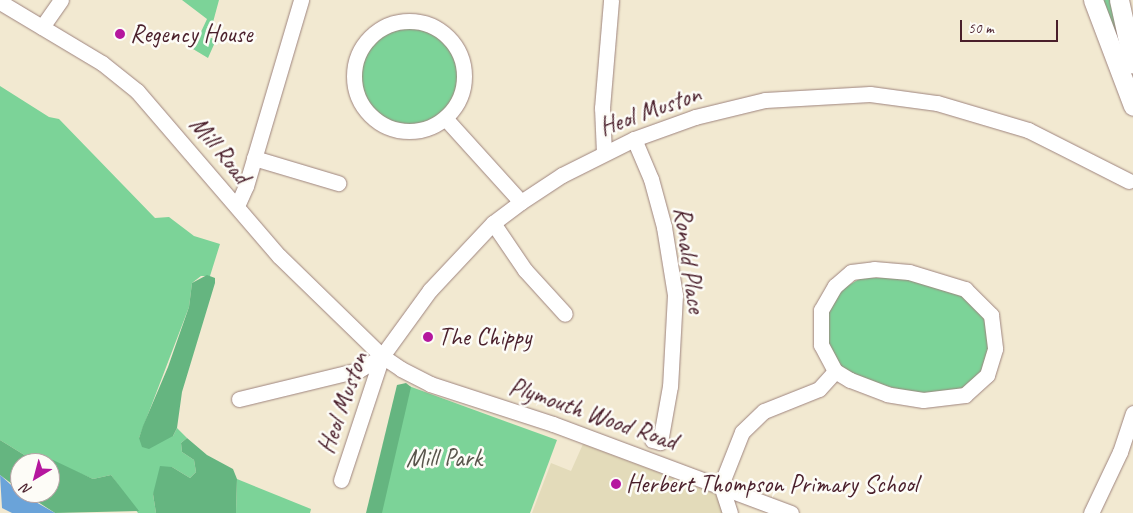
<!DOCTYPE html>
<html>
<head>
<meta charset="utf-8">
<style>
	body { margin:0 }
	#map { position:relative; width:1133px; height:513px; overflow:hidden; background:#f2e9d1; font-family:Caveat,sans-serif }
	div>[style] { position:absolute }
	.built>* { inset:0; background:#e3dbba }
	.green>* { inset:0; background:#7cd398 }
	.round { border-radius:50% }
	.forest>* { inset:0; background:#65b580 }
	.water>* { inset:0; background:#6aa3d9 }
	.roads { filter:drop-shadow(0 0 1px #9e847e) drop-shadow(0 0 1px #9e847e) }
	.minor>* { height:15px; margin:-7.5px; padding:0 7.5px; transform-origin:7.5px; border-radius:7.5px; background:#fff }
	.minor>.ring { margin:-7.5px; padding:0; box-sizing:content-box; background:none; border:15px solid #fff; border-radius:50% }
	.tertiary>* { height:19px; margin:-9.5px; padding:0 9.5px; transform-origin:9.5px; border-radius:9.5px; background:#fff }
	.dots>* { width:14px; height:14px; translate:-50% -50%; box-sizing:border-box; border:2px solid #fdfcf7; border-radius:50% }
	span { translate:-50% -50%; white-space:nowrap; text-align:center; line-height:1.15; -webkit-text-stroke:5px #fdfcf7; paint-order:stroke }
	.poi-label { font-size:25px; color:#4a1f2b }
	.left { translate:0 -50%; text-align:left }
	.street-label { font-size:25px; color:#4a1f2b }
	.park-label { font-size:25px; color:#59554c }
	.north { position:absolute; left:10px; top:453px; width:50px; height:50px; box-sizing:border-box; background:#fdfcf7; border:1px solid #b5a4a5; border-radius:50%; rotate:217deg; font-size:14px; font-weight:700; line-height:20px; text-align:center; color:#4a1f2b }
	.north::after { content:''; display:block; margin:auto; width:18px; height:22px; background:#b5179e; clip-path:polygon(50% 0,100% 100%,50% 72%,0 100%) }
	.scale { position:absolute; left:960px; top:20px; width:98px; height:22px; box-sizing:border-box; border:2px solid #4a1f2b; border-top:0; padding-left:6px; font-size:15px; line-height:18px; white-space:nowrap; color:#4a1f2b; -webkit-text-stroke:4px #fdfcf7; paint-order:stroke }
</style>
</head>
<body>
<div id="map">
	<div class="built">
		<div style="clip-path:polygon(583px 444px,721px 496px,726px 513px,532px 513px,551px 463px,571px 471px)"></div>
	</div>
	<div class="green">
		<div style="clip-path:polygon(182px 0,219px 0,209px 37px,216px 40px,208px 58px,193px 49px,207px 19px)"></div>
		<div style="clip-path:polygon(1099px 0,1114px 0,1133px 85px)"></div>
		<div class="round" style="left:361px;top:27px;width:98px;height:98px"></div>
		<div style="clip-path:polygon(0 86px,49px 117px,59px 119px,155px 218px,169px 217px,194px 236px,220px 244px,210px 276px,201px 276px,192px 283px,189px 307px,139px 438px,173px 436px,177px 428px,187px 438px,181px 443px,182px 452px,194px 460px,196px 472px,190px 478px,172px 467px,153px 494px,156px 513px,138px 513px,111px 475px,93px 479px,39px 456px,26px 456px,0 440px)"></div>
		<div style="clip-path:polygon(900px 277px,943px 287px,971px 300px,981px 312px,990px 335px,988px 360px,978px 378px,955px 393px,926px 397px,854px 377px,837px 364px,826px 343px,827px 316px,837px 292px,861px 278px)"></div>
		<div style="clip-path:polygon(406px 385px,557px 440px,530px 513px,376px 513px)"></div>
		<div style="clip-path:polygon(237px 479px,311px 509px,310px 513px,236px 513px)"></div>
	</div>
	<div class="forest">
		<div style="clip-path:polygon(207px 275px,215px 278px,215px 283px,182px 392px,177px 428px,173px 436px,149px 449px,142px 447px,139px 438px,143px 426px,168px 367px,189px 307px,192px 283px)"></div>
		<div style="clip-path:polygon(406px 383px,411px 387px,382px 513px,366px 513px,397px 385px)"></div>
		<div style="clip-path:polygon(187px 438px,207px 455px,233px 469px,237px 479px,236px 513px,156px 513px,153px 494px,160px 466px,172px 467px,190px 478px,196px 472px,194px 460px,182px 452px,181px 443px)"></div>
		<div style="clip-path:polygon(0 440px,26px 456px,53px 460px,93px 479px,111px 475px,139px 511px,55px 513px,24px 493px,50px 493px,50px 463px,20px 463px,20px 490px,0 475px)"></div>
	</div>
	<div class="water">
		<div style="clip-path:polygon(0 475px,20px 493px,55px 513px,12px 513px,2px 508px)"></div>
	</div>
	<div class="roads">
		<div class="minor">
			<div style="left:0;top:2px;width:119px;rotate:30.9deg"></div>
			<div style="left:102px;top:63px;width:45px;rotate:38.7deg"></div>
			<div style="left:137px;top:91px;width:218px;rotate:49.3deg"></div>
			<div style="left:279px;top:256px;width:144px;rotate:44.2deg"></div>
			<div style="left:382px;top:356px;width:23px;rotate:34deg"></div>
			<div style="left:401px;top:369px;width:33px;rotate:27deg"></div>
			<div style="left:430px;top:384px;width:129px;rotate:18deg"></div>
			<div style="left:553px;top:424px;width:254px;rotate:20.5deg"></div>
			<div class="ring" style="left:354px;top:21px;width:95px;height:95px"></div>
			<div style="left:42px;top:27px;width:33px;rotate:-55deg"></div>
			<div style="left:445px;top:118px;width:113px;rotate:47.9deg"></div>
			<div style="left:634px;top:139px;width:43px;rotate:67deg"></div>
			<div style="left:651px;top:179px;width:50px;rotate:74.8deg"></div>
			<div style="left:664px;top:227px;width:69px;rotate:80.8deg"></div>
			<div style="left:675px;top:295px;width:91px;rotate:93.1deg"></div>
			<div style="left:670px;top:386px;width:57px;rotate:100.1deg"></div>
			<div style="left:660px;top:442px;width:8px;rotate:-166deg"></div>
			<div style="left:604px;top:153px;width:45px;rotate:-92.5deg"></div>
			<div style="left:602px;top:108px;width:108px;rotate:-85.2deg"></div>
			<div style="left:254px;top:158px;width:88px;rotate:16.6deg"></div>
			<div style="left:237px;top:206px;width:22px;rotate:-66deg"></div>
			<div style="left:246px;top:186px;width:194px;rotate:-73.5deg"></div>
			<div style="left:493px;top:223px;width:57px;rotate:55.8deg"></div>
			<div style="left:525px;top:270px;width:59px;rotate:47.7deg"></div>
			<div style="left:874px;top:269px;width:35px;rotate:5deg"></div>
			<div style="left:909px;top:272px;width:59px;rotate:16.9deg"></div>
			<div style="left:965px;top:289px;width:37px;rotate:45deg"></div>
			<div style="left:991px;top:315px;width:34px;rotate:83deg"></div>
			<div style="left:995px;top:349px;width:27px;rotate:107deg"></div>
			<div style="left:987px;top:375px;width:30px;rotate:138deg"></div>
			<div style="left:965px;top:395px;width:42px;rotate:173.2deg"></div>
			<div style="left:923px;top:400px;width:36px;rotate:-171deg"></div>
			<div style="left:887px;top:394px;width:40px;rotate:-159deg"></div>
			<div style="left:850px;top:380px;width:17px;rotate:-149deg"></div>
			<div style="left:835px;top:371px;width:30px;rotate:-118deg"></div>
			<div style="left:821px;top:345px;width:35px;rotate:-90deg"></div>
			<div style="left:821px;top:310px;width:28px;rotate:-60deg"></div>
			<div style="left:835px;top:286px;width:21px;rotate:-41deg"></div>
			<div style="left:851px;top:272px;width:23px;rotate:-7deg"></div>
			<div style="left:239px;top:399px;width:123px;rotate:-13.6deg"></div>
			<div style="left:359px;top:370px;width:27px;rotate:-31deg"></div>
			<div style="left:341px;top:480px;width:131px;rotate:-71.7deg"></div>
			<div style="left:382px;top:356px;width:82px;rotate:-54deg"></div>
			<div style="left:430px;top:290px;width:92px;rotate:-46.8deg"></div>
			<div style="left:493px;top:223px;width:35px;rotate:-37deg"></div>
			<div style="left:521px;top:202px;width:49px;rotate:-33.4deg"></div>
			<div style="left:562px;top:175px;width:80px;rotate:-26.6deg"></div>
			<div style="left:634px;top:139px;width:65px;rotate:-19.8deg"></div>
			<div style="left:695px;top:117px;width:72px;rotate:-13.7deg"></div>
			<div style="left:765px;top:100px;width:105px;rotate:-3.3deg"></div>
			<div style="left:870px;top:94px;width:68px;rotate:7.7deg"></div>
			<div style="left:937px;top:103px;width:95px;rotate:16.5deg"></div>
			<div style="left:1028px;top:130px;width:113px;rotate:26.8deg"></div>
			<div style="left:730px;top:513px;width:29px;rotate:-108deg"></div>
			<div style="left:721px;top:485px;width:57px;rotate:-68.4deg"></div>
			<div style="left:742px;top:432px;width:30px;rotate:-44deg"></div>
			<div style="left:764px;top:411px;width:59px;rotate:-21.8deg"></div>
			<div style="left:819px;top:389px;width:24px;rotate:-48deg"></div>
			<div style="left:1091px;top:513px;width:68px;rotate:-64.6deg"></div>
			<div style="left:1120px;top:452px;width:41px;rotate:-71.6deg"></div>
		</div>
		<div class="tertiary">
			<div style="left:1093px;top:0;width:113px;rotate:69.3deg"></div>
			<div style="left:1119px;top:0;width:65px;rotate:77.5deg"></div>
		</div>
	</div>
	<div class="dots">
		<div style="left:120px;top:34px;background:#b5179e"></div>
		<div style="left:428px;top:337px;background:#b5179e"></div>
		<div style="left:616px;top:484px;background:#b5179e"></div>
	</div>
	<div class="poi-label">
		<span class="left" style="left:130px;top:34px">Regency House</span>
		<span class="left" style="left:438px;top:337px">The Chippy</span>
		<span class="left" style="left:626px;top:484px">Herbert Thompson Primary School</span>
	</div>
	<div class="street-label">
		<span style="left:650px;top:111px;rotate:-20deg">Heol Muston</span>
		<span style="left:220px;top:150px;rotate:50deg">Mill Road</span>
		<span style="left:689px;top:260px;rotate:82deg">Ronald Place</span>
		<span style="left:343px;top:403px;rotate:-71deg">Heol Muston</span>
		<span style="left:593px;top:414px;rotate:19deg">Plymouth Wood Road</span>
	</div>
	<div class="park-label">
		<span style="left:444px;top:458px">Mill Park</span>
	</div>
	<div class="north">N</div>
	<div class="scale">50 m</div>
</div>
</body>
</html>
